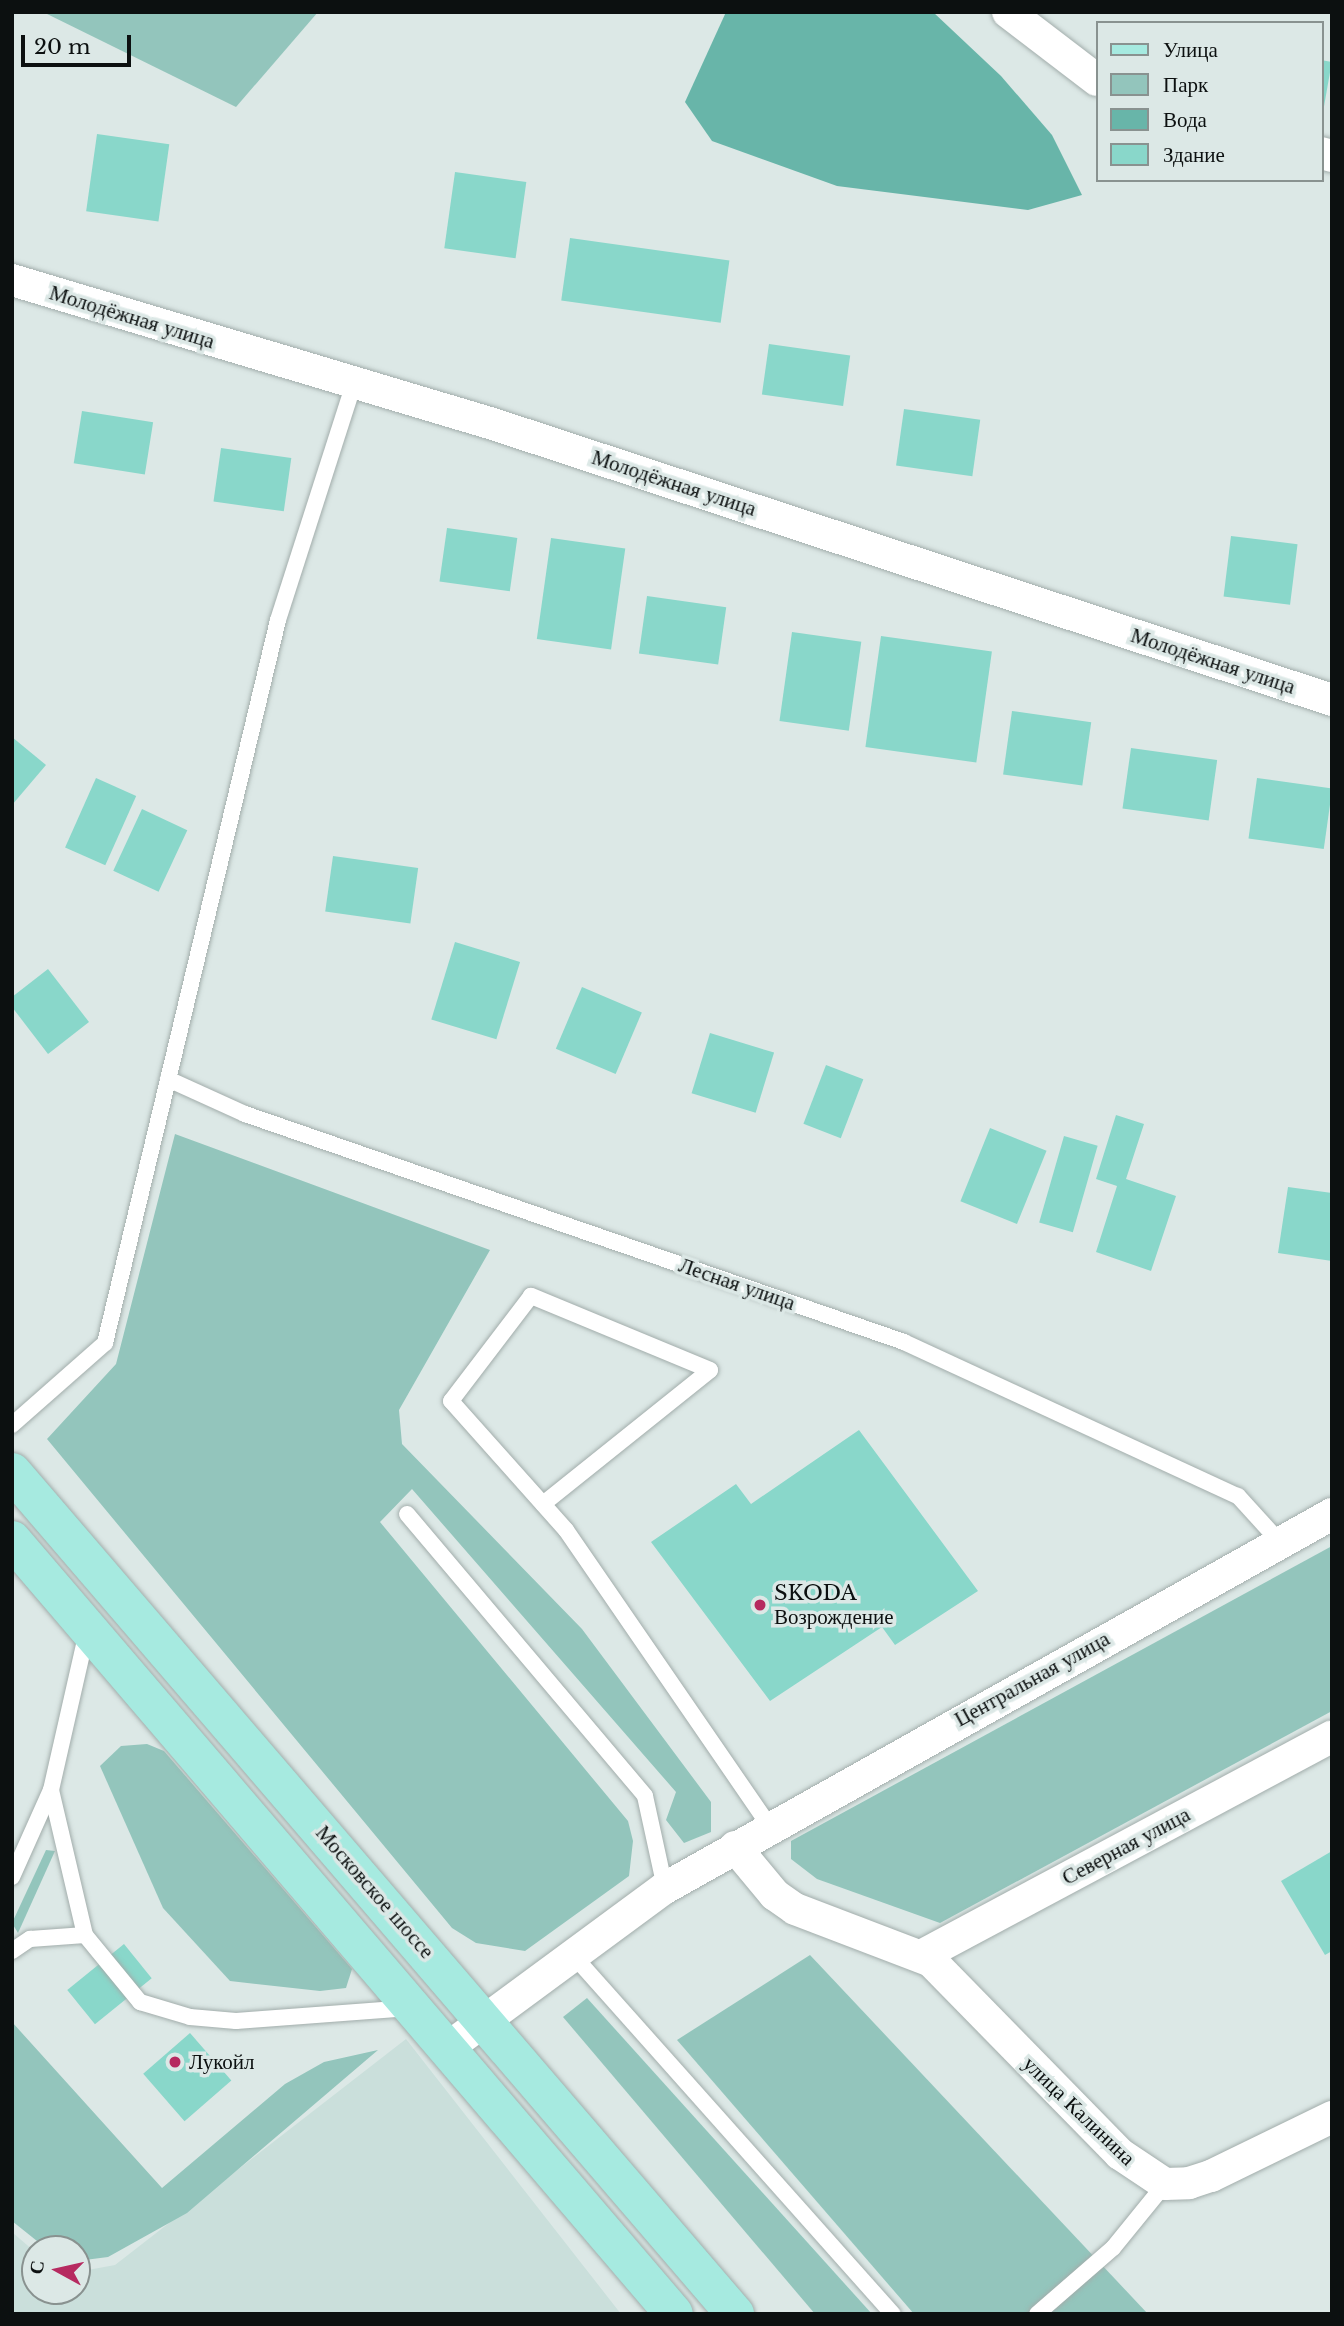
<!DOCTYPE html>
<html>
<head>
<meta charset="utf-8">
<style>
	body { margin:0 }
	#map { position:relative; width:1344px; height:2326px; overflow:hidden; background:#dce8e6; font-family:"Libre Baskerville",serif }
	div>[style] { position:absolute }
	.built>* { inset:0; background:#cadfdb }
	.green>* { inset:0; background:#93c5bc }
	.water>* { inset:0; background:#68b5a9 }
	.building>* { inset:0; background:#89d7ca; transform-origin:0 0 }
	.roads { filter:drop-shadow(0 0 2px #a2adab) drop-shadow(0 0 2px #a2adab) }
	.lane>* { height:16px; margin:-8px; padding:0 8px; transform-origin:8px; border-radius:8px; background:#fff }
	.street>* { height:32px; margin:-16px; padding:0 16px; transform-origin:16px; border-radius:16px; background:#fff }
	.primary>* { height:38px; margin:-19px; padding:0 19px; transform-origin:19px; border-radius:19px; background:#a6eae0 }
	.dots>* { width:19px; height:19px; translate:-50% -50%; box-sizing:border-box; border:4px solid #dce8e6; border-radius:50% }
	span { translate:-50% -50%; white-space:nowrap; text-align:center; line-height:1.15; -webkit-text-stroke:7px #dce8e6; paint-order:stroke }
	.street-label { font-size:21px; color:#0c1010 }
	.poi-label { font-size:21px; color:#0c1010 }
	.left { translate:0 -50%; text-align:left }
	.frame { position:absolute; inset:0; border:14px solid #0c1010; pointer-events:none }
	.legend { position:absolute; left:1096px; top:21px; width:228px; height:161px; box-sizing:border-box; background:#dce8e6; border:2px solid #899290; margin:0; padding:9px 12px; list-style:none; font-size:21px; color:#0c1010 }
	.legend li { display:flex; align-items:center; gap:14px; height:35px }
	.legend b { width:35px; border:2px solid #899290 }
	.north { position:absolute; left:21px; top:2235px; width:70px; height:70px; box-sizing:border-box; background:#dce8e6; border:2px solid #899290; border-radius:50%; rotate:278deg; font-size:19px; font-weight:700; line-height:28px; text-align:center; color:#0c1010 }
	.north::after { content:''; display:block; margin:auto; width:24px; height:32px; background:#b62a60; clip-path:polygon(50% 0,100% 100%,50% 72%,0 100%) }
	.scale { position:absolute; left:21px; top:35px; width:110px; height:32px; box-sizing:border-box; border:4px solid #0c1010; border-top:0; padding-left:9px; font-size:21px; line-height:24px; white-space:nowrap; color:#0c1010; -webkit-text-stroke:5px #dce8e6; paint-order:stroke }
</style>
</head>
<body>
<div id="map">
	<div class="built">
		<div style="clip-path:polygon(406px 2039px,621px 2314px,12px 2314px,12px 2232px,35px 2252px,35px 2291px,77px 2291px,77px 2272px,115px 2265px)"></div>
	</div>
	<div class="green">
		<div style="clip-path:polygon(43px 12px,318px 12px,236px 107px)"></div>
		<div style="clip-path:polygon(175px 1134px,490px 1250px,399px 1410px,402px 1444px,582px 1629px,711px 1802px,711px 1832px,684px 1843px,666px 1820px,676px 1792px,412px 1489px,380px 1522px,628px 1821px,633px 1841px,629px 1876px,525px 1951px,476px 1943px,452px 1928px,47px 1439px,116px 1364px)"></div>
		<div style="clip-path:polygon(1332px 1546px,1332px 1711px,940px 1923px,817px 1879px,791px 1859px,791px 1841px)"></div>
		<div style="clip-path:polygon(147px 1744px,164px 1751px,352px 1969px,346px 1988px,320px 1991px,230px 1981px,163px 1908px,100px 1766px,121px 1746px)"></div>
		<div style="clip-path:polygon(46px 1850px,55px 1851px,18px 1933px,12px 1923px)"></div>
		<div style="clip-path:polygon(810px 1955px,1148px 2314px,914px 2314px,677px 2040px)"></div>
		<div style="clip-path:polygon(587px 1998px,872px 2314px,815px 2314px,563px 2017px)"></div>
		<div style="clip-path:polygon(12px 2022px,162px 2188px,285px 2084px,324px 2062px,378px 2050px,187px 2213px,108px 2257px,77px 2261px,77px 2249px,47px 2249px,12px 2221px)"></div>
	</div>
	<div class="water">
		<div style="clip-path:polygon(726px 12px,933px 12px,1001px 76px,1052px 135px,1082px 195px,1028px 210px,837px 186px,712px 141px,685px 102px)"></div>
	</div>
	<div class="building">
		<div style="left:1321px;top:60px;width:11px;height:60px;rotate:10deg"></div>
		<div style="left:97px;top:134px;width:73px;height:78px;rotate:8deg"></div>
		<div style="left:455px;top:172px;width:72px;height:77px;rotate:8deg"></div>
		<div style="left:570px;top:238px;width:161px;height:63px;rotate:8deg"></div>
		<div style="left:769px;top:344px;width:82px;height:51px;rotate:8deg"></div>
		<div style="left:904px;top:409px;width:77px;height:57px;rotate:8deg"></div>
		<div style="left:82px;top:411px;width:72px;height:53px;rotate:9deg"></div>
		<div style="left:221px;top:448px;width:71px;height:54px;rotate:8deg"></div>
		<div style="left:447px;top:528px;width:71px;height:54px;rotate:8deg"></div>
		<div style="left:1231px;top:536px;width:67px;height:61px;rotate:7deg"></div>
		<div style="left:551px;top:538px;width:75px;height:102px;rotate:8deg"></div>
		<div style="left:647px;top:596px;width:80px;height:58px;rotate:8deg"></div>
		<div style="left:792px;top:632px;width:70px;height:90px;rotate:8deg"></div>
		<div style="left:881px;top:636px;width:112px;height:112px;rotate:8deg"></div>
		<div style="left:1012px;top:711px;width:80px;height:64px;rotate:8deg"></div>
		<div style="clip-path:polygon(12px 737px,46px 765px,12px 805px)"></div>
		<div style="left:1131px;top:748px;width:87px;height:61px;rotate:8deg"></div>
		<div style="left:96px;top:778px;width:44px;height:76px;rotate:24deg"></div>
		<div style="left:1257px;top:778px;width:76px;height:61px;rotate:8deg"></div>
		<div style="left:142px;top:809px;width:50px;height:68px;rotate:25deg"></div>
		<div style="left:333px;top:856px;width:86px;height:56px;rotate:8deg"></div>
		<div style="left:455px;top:942px;width:68px;height:81px;rotate:17deg"></div>
		<div style="clip-path:polygon(48px 969px,89px 1022px,48px 1054px,12px 1007px,12px 997px)"></div>
		<div style="left:582px;top:987px;width:65px;height:67px;rotate:23deg"></div>
		<div style="left:710px;top:1033px;width:67px;height:63px;rotate:17deg"></div>
		<div style="left:826px;top:1065px;width:40px;height:63px;rotate:21deg"></div>
		<div style="clip-path:polygon(1116px 1115px,1144px 1124px,1126px 1179px,1176px 1196px,1151px 1271px,1096px 1252px,1117px 1186px,1096px 1179px)"></div>
		<div style="left:990px;top:1128px;width:61px;height:79px;rotate:22deg"></div>
		<div style="left:1064px;top:1136px;width:35px;height:90px;rotate:16deg"></div>
		<div style="clip-path:polygon(1288px 1187px,1332px 1193px,1332px 1261px,1278px 1253px)"></div>
		<div style="clip-path:polygon(859px 1430px,978px 1591px,895px 1645px,882px 1627px,770px 1701px,651px 1542px,736px 1484px,751px 1504px)"></div>
		<div style="clip-path:polygon(1332px 1851px,1332px 1951px,1325px 1955px,1281px 1881px)"></div>
		<div style="left:124px;top:1944px;width:44px;height:73px;rotate:51deg"></div>
		<div style="left:190px;top:2033px;width:63px;height:62px;rotate:49deg"></div>
	</div>
	<div class="roads">
		<div class="lane">
			<div style="left:168px;top:1079px;width:85px;rotate:24.4deg"></div>
			<div style="left:245px;top:1114px;width:697px;rotate:19.08deg"></div>
			<div style="left:904px;top:1342px;width:368px;rotate:24.8deg"></div>
			<div style="left:1238px;top:1496px;width:61px;rotate:47.7deg"></div>
			<div style="left:12px;top:1425px;width:124px;rotate:-41.4deg"></div>
			<div style="left:105px;top:1343px;width:743px;rotate:-76.54deg"></div>
			<div style="left:278px;top:620px;width:249px;rotate:-72.2deg"></div>
			<div style="left:543px;top:1504px;width:214px;rotate:-38.7deg"></div>
			<div style="left:710px;top:1370px;width:194px;rotate:-157.5deg"></div>
			<div style="left:531px;top:1296px;width:132px;rotate:127.3deg"></div>
			<div style="left:451px;top:1401px;width:173px;rotate:48.3deg"></div>
			<div style="left:566px;top:1530px;width:360px;rotate:55.5deg"></div>
			<div style="left:407px;top:1514px;width:369px;rotate:49.8deg"></div>
			<div style="left:645px;top:1796px;width:94px;rotate:77.7deg"></div>
			<div style="left:51px;top:1790px;width:149px;rotate:76.8deg"></div>
			<div style="left:85px;top:1935px;width:87px;rotate:50.6deg"></div>
			<div style="left:140px;top:2002px;width:52px;rotate:16.7deg"></div>
			<div style="left:190px;top:2017px;width:46px;rotate:5deg"></div>
			<div style="left:236px;top:2021px;width:174px;rotate:-4.3deg"></div>
			<div style="left:12px;top:1877px;width:95px;rotate:-65.9deg"></div>
			<div style="left:51px;top:1790px;width:162px;rotate:-77.2deg"></div>
			<div style="left:12px;top:1951px;width:22px;rotate:-34deg"></div>
			<div style="left:30px;top:1939px;width:55px;rotate:-4.2deg"></div>
			<div style="left:572px;top:1954px;width:482px;rotate:48.3deg"></div>
			<div style="left:1037px;top:2314px;width:101px;rotate:-41deg"></div>
			<div style="left:1113px;top:2248px;width:82px;rotate:-50.9deg"></div>
		</div>
		<div class="street">
			<div style="left:1008px;top:12px;width:112px;rotate:37.4deg"></div>
			<div style="left:1321px;top:153px;width:11px;rotate:15deg"></div>
			<div style="left:12px;top:280px;width:502px;rotate:16.67deg"></div>
			<div style="left:493px;top:424px;width:883px;rotate:18.21deg"></div>
			<div style="left:735px;top:1847px;width:62px;rotate:50.2deg"></div>
			<div style="left:775px;top:1895px;width:24px;rotate:35deg"></div>
			<div style="left:795px;top:1909px;width:146px;rotate:20.9deg"></div>
			<div style="left:931px;top:1961px;width:270px;rotate:45.6deg"></div>
			<div style="left:1120px;top:2154px;width:54px;rotate:33.7deg"></div>
			<div style="left:1165px;top:2184px;width:24px;rotate:-2deg"></div>
			<div style="left:1189px;top:2183px;width:23px;rotate:-18deg"></div>
			<div style="left:1211px;top:2176px;width:135px;rotate:-26deg"></div>
			<div style="left:921px;top:1956px;width:466px;rotate:-28.1deg"></div>
			<div style="left:449px;top:2047px;width:268px;rotate:-36.4deg"></div>
			<div style="left:665px;top:1888px;width:765px;rotate:-29.28deg"></div>
		</div>
		<div class="primary">
			<div style="left:12px;top:1472px;width:1110px;rotate:49.35deg"></div>
			<div style="left:12px;top:1540px;width:1018px;rotate:49.46deg"></div>
		</div>
	</div>
	<div class="dots">
		<div style="left:760px;top:1605px;background:#b62a60"></div>
		<div style="left:175px;top:2062px;background:#b62a60"></div>
	</div>
	<div class="street-label">
		<span style="left:132px;top:317px;rotate:17deg">Молодёжная улица</span>
		<span style="left:674px;top:483px;rotate:18deg">Молодёжная улица</span>
		<span style="left:1213px;top:661px;rotate:18deg">Молодёжная улица</span>
		<span style="left:737px;top:1284px;rotate:19deg">Лесная улица</span>
		<span style="left:1032px;top:1679px;rotate:-29deg">Центральная улица</span>
		<span style="left:1126px;top:1846px;rotate:-28deg">Северная улица</span>
		<span style="left:375px;top:1892px;rotate:49deg">Московское шоссе</span>
		<span style="left:1079px;top:2111px;rotate:44deg">улица Калинина</span>
	</div>
	<div class="poi-label">
		<span class="left" style="left:774px;top:1605px">SKODA<br>Возрождение</span>
		<span class="left" style="left:189px;top:2062px">Лукойл</span>
	</div>
	<div class="frame"></div>
	<ul class="legend">
	<li><b style="height:9px;background:#a6eae0"></b>Улица</li>
	<li><b style="height:19px;background:#93c5bc"></b>Парк</li>
	<li><b style="height:19px;background:#68b5a9"></b>Вода</li>
	<li><b style="height:19px;background:#89d7ca"></b>Здание</li>
	</ul>
	<div class="north">С</div>
	<div class="scale">20 m</div>
</div>
</body>
</html>
